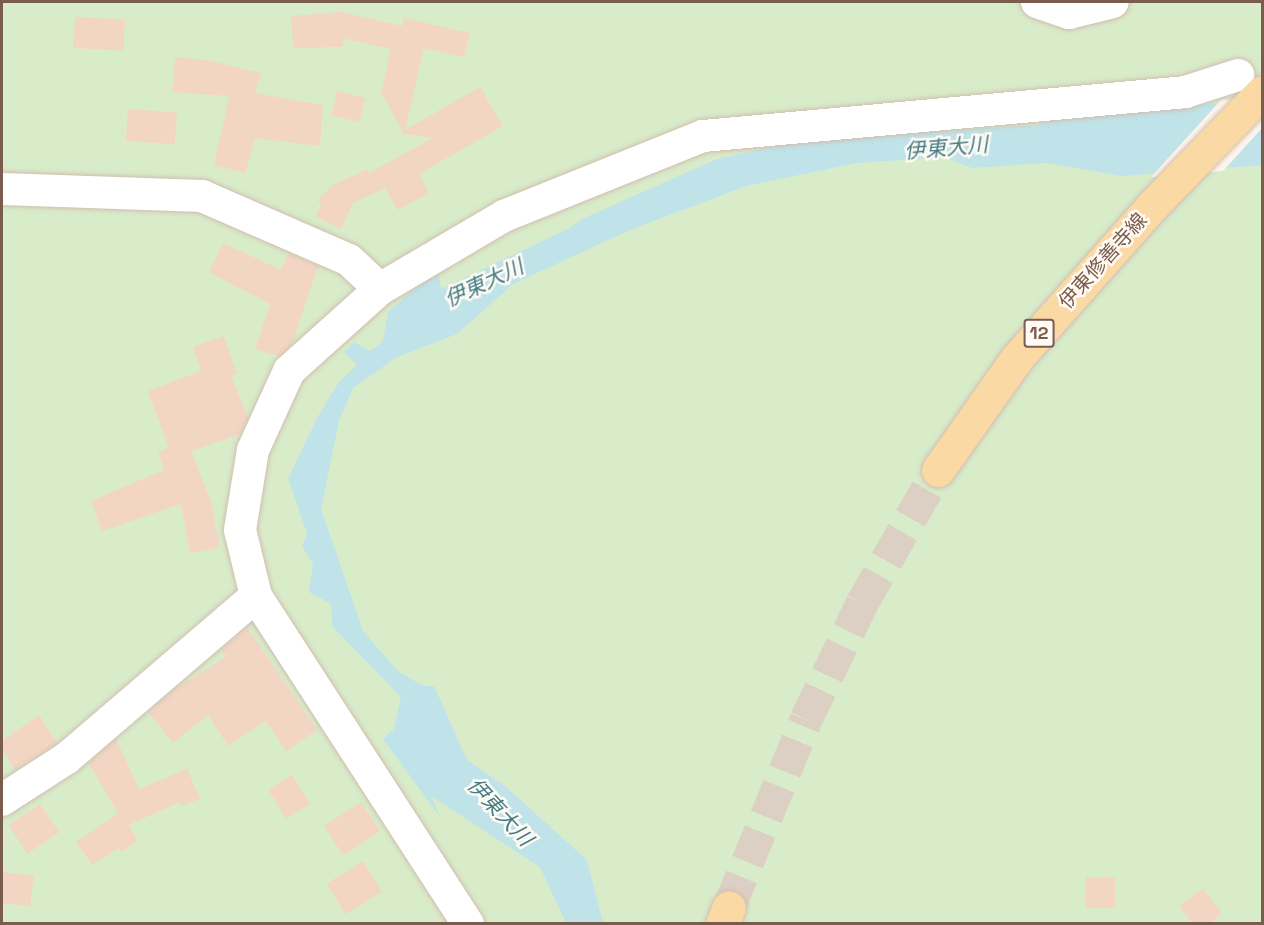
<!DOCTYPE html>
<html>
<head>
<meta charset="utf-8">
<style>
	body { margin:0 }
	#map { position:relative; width:1264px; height:925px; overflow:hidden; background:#fdf6ec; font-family:"Space Grotesk","Noto Sans JP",sans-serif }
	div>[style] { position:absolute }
	.green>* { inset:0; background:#d8ecc9; transform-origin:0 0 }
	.water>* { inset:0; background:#bfe3e8 }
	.pier>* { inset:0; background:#fdf6ec }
	.building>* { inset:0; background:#f3d5c3; transform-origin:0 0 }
	.primary-tunnel>* { height:33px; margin-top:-16.5px; transform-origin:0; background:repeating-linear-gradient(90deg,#dcd0c4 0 33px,transparent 0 49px) }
	.roads { filter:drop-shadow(0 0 2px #d1beb0) drop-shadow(0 0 2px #d1beb0) }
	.street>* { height:32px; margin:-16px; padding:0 16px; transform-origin:16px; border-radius:16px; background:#fff }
	.primary>* { height:33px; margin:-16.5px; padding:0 16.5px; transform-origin:16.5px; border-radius:16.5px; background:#fbd9a5 }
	span { translate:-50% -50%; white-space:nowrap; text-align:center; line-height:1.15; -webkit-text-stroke:5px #fffaf3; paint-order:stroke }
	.shield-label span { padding:2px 4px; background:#fffaf3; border:2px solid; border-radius:4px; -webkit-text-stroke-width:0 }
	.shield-label { font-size:18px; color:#7a5c4d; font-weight:700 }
	.street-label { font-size:20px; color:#7a5c4d }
	.water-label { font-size:21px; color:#437c86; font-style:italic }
	.frame { position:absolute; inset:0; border:3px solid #7a5c4d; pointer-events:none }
</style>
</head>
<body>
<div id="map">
	<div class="green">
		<div style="left:2px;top:2px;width:1260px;height:921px"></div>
	</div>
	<div class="water">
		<div style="clip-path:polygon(1262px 99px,1262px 165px,1122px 176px,1047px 163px,972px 168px,944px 157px,857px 163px,746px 186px,630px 230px,513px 284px,457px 334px,397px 357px,353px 388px,339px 421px,321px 509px,363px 631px,398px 671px,423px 686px,434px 686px,467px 760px,505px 786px,587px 860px,603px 923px,566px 923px,540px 867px,431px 796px,440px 817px,383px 739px,394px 729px,401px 697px,332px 626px,331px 604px,309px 592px,313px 564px,302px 546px,307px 533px,288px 479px,317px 418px,339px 382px,357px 365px,344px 352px,354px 342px,370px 351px,383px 341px,388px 312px,421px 283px,439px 274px,441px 289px,570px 228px,582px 219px,717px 159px,807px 139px,1039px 125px,1055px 118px)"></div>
	</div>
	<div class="pier">
		<div style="clip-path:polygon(1262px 96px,1262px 128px,1223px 171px,1151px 177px,1221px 100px)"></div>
	</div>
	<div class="building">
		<div style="clip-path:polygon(341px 12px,402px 26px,404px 18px,470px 33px,464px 57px,424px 48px,405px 130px,480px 87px,503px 126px,419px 174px,429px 193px,398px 210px,385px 188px,353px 203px,341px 229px,316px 217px,321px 205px,318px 201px,331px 186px,368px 169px,369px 173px,433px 138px,404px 134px,381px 92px,391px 49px,342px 38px,343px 47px,293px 48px,291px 16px)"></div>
		<div style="left:75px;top:17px;width:50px;height:31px;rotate:3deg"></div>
		<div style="clip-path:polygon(175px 57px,207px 60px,261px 73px,255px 93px,323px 105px,320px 146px,255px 138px,245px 173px,214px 165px,229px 96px,172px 92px)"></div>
		<div style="left:337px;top:91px;width:29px;height:25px;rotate:14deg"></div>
		<div style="left:128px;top:109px;width:49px;height:32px;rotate:4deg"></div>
		<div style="clip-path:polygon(223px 243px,281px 270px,288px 253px,318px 266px,292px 344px,279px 356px,255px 349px,270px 304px,209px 272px)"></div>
		<div style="clip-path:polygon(224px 336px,237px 374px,231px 376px,248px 418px,240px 434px,191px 451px,211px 502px,220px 547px,190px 553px,181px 504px,102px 531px,91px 501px,164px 470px,158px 452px,169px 448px,148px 391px,201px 371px,193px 347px)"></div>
		<div style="clip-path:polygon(247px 627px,317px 730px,286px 751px,266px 721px,228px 746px,208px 715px,173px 743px,148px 712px,172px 691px,226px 657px,221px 650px)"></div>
		<div style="clip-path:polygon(39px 715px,57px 743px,15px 770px,2px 749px,2px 741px)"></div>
		<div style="clip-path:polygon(116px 739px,139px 789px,187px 769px,200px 799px,181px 806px,180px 802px,128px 825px,138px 841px,121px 852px,118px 848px,92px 865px,76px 842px,118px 814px,89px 763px)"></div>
		<div style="left:292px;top:775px;width:34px;height:28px;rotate:58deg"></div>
		<div style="left:361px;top:802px;width:35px;height:44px;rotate:57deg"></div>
		<div style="left:40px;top:804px;width:34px;height:38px;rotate:56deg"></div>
		<div style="left:363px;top:861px;width:36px;height:43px;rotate:58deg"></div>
		<div style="left:3px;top:872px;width:31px;height:31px;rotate:7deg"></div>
		<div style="left:1086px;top:877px;width:29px;height:31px"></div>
		<div style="clip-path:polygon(1203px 888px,1222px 913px,1209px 924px,1193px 924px,1179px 906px)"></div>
	</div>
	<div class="primary-tunnel">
		<div style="left:729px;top:907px;width:203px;rotate:-67.7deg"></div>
		<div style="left:806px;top:719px;width:129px;rotate:-64.2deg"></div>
		<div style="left:862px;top:603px;width:153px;rotate:-60.3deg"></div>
	</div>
	<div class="roads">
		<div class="street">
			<div style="left:1037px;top:2px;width:34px;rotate:19deg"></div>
			<div style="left:1069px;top:13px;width:45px;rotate:-14deg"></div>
			<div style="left:2px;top:189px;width:200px;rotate:2deg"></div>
			<div style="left:202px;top:196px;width:160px;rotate:23.5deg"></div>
			<div style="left:349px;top:260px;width:42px;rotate:43.1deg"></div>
			<div style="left:2px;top:800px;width:77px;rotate:-32.9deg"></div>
			<div style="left:67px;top:758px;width:249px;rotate:-40.6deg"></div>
			<div style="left:468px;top:924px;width:391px;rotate:-122.9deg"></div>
			<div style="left:256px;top:596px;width:68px;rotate:-103.6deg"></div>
			<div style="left:240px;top:530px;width:81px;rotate:-80.8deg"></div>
			<div style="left:253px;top:450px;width:87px;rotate:-65.5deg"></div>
			<div style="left:289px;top:371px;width:122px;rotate:-42deg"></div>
			<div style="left:380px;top:289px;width:144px;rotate:-30.5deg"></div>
			<div style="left:504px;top:216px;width:214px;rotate:-21.9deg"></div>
			<div style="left:703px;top:136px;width:484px;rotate:-5.2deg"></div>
			<div style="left:1185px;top:92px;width:56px;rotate:-17.8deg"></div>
		</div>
		<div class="primary">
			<div style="left:938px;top:470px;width:137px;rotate:-54.8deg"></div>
			<div style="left:1017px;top:358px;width:203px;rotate:-48.4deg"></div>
			<div style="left:1152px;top:206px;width:158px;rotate:-46deg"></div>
			<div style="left:722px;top:924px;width:18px;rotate:-68deg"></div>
		</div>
	</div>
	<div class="shield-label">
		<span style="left:1039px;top:333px">12</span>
	</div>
	<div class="street-label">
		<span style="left:1103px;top:261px;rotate:-48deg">伊東修善寺線</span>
	</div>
	<div class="water-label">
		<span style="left:946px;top:148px;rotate:-5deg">伊東大川</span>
		<span style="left:484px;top:283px;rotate:-25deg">伊東大川</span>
		<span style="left:500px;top:812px;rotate:47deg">伊東大川</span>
	</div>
	<div class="frame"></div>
</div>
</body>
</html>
